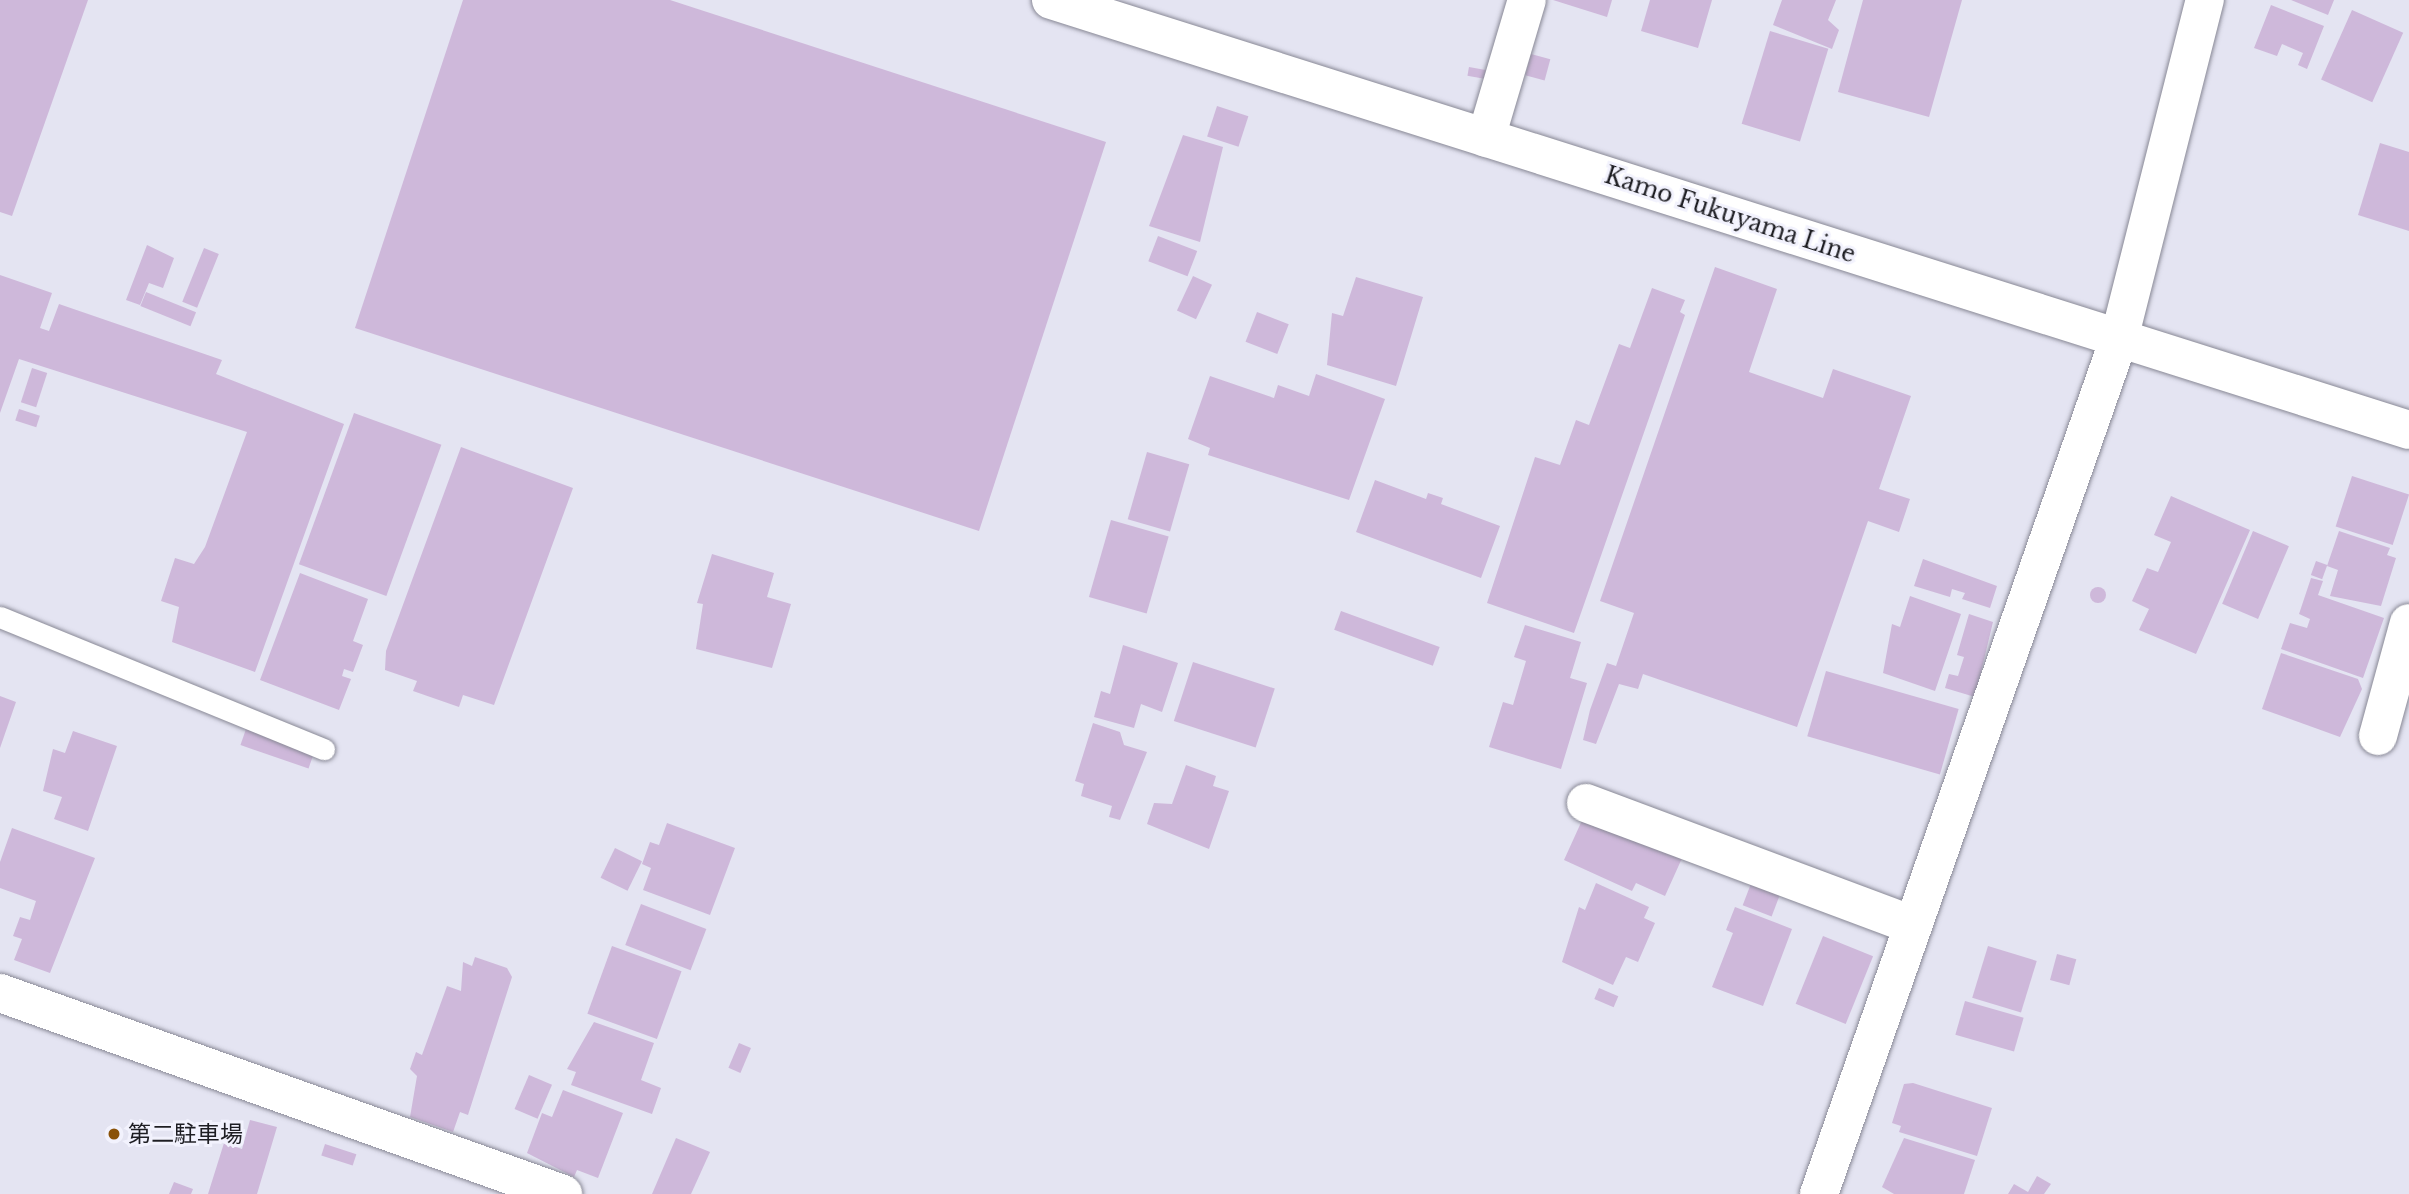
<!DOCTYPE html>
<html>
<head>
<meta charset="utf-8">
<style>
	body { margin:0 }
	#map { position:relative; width:2409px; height:1194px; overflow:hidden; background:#e4e4f2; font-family:"Libre Baskerville","Noto Sans JP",serif }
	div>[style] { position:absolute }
	.building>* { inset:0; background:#ceb8da; transform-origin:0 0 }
	.round { border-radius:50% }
	.roads { filter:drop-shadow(0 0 2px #888895) drop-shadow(0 0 2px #888895) }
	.lane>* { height:21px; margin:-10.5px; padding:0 10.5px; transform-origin:10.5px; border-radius:10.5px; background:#fff }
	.street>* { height:38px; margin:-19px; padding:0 19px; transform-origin:19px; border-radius:19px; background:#fff }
	.secondary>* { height:38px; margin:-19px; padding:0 19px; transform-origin:19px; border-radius:19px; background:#fff }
	.dots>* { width:19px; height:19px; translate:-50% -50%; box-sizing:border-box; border:4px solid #f2f2fd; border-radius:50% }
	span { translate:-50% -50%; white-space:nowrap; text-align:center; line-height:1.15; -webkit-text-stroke:6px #f2f2fd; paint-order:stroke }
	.street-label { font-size:23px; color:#1e1e23 }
	.poi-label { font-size:23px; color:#1e1e23 }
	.left { translate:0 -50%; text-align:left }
</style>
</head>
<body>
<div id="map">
	<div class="building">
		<div style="clip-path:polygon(0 0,88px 0,12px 216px,0 212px)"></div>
		<div style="clip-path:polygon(463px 0,670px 0,1106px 142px,979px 531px,355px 328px)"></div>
		<div style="clip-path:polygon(1553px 0,1612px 0,1607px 17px)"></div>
		<div style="clip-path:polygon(1650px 0,1712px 0,1698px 48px,1641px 31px)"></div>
		<div style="clip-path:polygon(1782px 0,1836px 0,1828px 20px,1839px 30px,1832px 49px,1773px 25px)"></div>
		<div style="clip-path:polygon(1863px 0,1962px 0,1929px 117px,1838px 92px)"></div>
		<div style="clip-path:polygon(2291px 0,2334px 0,2328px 15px)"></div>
		<div style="clip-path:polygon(2271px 5px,2324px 26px,2307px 69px,2298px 65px,2303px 53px,2282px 44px,2277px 56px,2254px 48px)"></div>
		<div style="left:2352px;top:10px;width:56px;height:76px;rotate:24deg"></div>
		<div style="left:1770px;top:31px;width:61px;height:97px;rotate:17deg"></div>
		<div style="left:1531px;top:54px;width:20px;height:22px;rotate:15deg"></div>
		<div style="left:1469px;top:67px;width:17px;height:9px;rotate:10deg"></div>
		<div style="left:1217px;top:106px;width:33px;height:32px;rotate:18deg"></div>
		<div style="clip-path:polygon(1183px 135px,1223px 147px,1200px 242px,1149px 226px)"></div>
		<div style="clip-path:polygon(2380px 143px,2409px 152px,2409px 231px,2358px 215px)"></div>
		<div style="left:1158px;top:236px;width:42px;height:27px;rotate:21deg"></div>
		<div style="clip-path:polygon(147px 245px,174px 258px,163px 288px,149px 283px,140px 305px,126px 300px)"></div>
		<div style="left:204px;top:248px;width:16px;height:58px;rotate:22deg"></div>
		<div style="clip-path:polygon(1715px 267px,1777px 289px,1749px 372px,1823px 398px,1833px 369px,1911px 396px,1879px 489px,1910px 499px,1899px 532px,1868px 521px,1797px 727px,1643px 674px,1638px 689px,1619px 684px,1596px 744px,1583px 740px,1590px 710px,1607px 663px,1616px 666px,1634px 613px,1600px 601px)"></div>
		<div style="clip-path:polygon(0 275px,52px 293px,40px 328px,49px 331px,59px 304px,222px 360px,216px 374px,344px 424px,255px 672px,172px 642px,179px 607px,161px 601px,175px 558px,194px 564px,205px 547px,247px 432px,19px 359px,0 413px)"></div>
		<div style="left:1193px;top:276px;width:21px;height:38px;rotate:25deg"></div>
		<div style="clip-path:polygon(1356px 277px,1423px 297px,1396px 386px,1327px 365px,1332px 313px,1343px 316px)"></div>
		<div style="clip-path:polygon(1652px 288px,1685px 300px,1680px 312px,1685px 315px,1574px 633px,1487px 603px,1535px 457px,1560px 465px,1576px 420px,1589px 425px,1619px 344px,1630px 348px)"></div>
		<div style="left:146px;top:292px;width:54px;height:15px;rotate:22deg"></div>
		<div style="left:1257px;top:312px;width:34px;height:32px;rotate:21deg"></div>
		<div style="left:32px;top:368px;width:16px;height:36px;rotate:18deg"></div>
		<div style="clip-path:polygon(1316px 374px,1385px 399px,1349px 500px,1208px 455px,1210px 448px,1188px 439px,1210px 376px,1274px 398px,1278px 385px,1309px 396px)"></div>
		<div style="left:19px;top:409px;width:22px;height:12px;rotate:18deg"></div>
		<div style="left:354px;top:413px;width:93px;height:161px;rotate:20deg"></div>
		<div style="clip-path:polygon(461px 447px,573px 488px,494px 705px,463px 695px,459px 707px,413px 691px,417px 681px,385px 670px,386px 651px)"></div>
		<div style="left:1147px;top:452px;width:44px;height:70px;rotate:16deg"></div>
		<div style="left:2352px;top:476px;width:60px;height:53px;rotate:18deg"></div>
		<div style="clip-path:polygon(1375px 480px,1426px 499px,1428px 493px,1443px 498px,1441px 504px,1500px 526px,1481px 578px,1356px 532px)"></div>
		<div style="clip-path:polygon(2171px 496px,2250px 530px,2196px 654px,2139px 630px,2149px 609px,2132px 601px,2147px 568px,2158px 572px,2171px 542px,2154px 535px)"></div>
		<div style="left:1111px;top:520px;width:60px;height:80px;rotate:16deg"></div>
		<div style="left:2253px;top:531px;width:39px;height:79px;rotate:23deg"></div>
		<div style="clip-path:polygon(2339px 531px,2390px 548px,2387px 555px,2396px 558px,2381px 606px,2330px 596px,2338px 570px,2327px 566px)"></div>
		<div style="clip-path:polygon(712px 554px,774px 573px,767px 597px,791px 604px,772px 668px,696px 649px,703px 604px,697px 603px)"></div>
		<div style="clip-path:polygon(1923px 559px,1997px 586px,1990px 608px,1962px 599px,1965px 593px,1952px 589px,1950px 597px,1914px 586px)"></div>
		<div style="left:2316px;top:561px;width:12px;height:15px;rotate:20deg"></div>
		<div style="clip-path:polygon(300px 573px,368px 599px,353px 641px,363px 645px,353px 672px,344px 669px,342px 676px,351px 679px,339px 710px,260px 680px)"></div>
		<div style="clip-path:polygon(2311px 578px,2323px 581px,2318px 595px,2384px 618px,2363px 678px,2281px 649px,2290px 623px,2307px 628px,2310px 619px,2299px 614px)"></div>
		<div class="round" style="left:2090px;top:587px;width:16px;height:16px"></div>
		<div style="clip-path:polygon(1910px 596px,1961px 614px,1935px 691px,1883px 673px,1892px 624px,1900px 627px)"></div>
		<div style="left:1341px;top:611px;width:105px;height:20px;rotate:20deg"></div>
		<div style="clip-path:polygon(1969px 614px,1993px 622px,1975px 697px,1945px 688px,1949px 674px,1958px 676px,1964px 657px,1957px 655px)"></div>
		<div style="clip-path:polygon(1525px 625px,1581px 642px,1570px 678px,1587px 683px,1561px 769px,1489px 747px,1503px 702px,1513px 705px,1526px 661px,1514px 657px)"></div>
		<div style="clip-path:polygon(1123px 645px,1178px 663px,1162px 712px,1141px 704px,1134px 728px,1094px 717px,1101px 691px,1110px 694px)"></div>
		<div style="clip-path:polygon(2281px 653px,2358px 679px,2362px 689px,2340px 737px,2262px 709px)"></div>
		<div style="left:1193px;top:662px;width:86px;height:62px;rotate:18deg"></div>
		<div style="left:1826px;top:671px;width:138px;height:68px;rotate:16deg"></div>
		<div style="clip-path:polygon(0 696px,16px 702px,0 748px)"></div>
		<div style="clip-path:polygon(1093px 723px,1120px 732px,1124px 745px,1147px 752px,1120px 820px,1109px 817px,1112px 806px,1081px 796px,1084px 784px,1075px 781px)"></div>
		<div style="left:246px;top:729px;width:72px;height:17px;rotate:19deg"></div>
		<div style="clip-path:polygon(73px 731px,117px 746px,88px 831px,54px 819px,62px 797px,43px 791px,53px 749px,65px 753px)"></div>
		<div style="clip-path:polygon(1186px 765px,1216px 776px,1213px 786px,1229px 791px,1209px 849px,1147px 824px,1154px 803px,1172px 804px)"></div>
		<div style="clip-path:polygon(1584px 816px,1683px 856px,1665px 896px,1636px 883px,1632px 891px,1564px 860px)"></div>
		<div style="clip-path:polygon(667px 823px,735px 848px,710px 915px,643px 890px,651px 868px,642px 864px,650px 842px,659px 845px)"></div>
		<div style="clip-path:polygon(12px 828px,95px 858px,50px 973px,14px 960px,22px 939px,13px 936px,20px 917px,30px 920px,36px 901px,0 888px,0 862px)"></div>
		<div style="left:615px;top:848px;width:30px;height:33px;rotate:26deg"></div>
		<div style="left:1752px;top:881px;width:31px;height:26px;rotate:21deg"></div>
		<div style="clip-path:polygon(1596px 883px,1649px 907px,1644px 918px,1655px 923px,1638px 962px,1626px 957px,1613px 985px,1562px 962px,1579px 907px,1585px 910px)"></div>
		<div style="left:641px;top:904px;width:70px;height:44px;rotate:21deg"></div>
		<div style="clip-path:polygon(1735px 907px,1792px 929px,1763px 1006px,1712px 987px,1733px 933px,1726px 930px)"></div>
		<div style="left:1823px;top:936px;width:54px;height:73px;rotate:22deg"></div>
		<div style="left:612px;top:946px;width:74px;height:72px;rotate:20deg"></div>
		<div style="left:1988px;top:946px;width:51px;height:54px;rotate:17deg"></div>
		<div style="left:2057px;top:954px;width:20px;height:27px;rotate:15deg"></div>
		<div style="clip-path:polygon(475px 957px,507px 968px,512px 977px,468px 1115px,460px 1112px,453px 1132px,410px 1117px,417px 1076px,410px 1069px,416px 1052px,422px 1055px,447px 986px,461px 991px,463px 962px,472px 966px)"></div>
		<div style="left:1599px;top:988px;width:21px;height:12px;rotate:23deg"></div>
		<div style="left:1965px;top:1001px;width:61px;height:35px;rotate:16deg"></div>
		<div style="clip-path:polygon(594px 1022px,654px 1043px,641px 1080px,661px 1088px,652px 1114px,571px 1085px,576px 1072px,567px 1069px)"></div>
		<div style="left:739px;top:1043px;width:13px;height:27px;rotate:23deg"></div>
		<div style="left:529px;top:1075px;width:25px;height:37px;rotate:23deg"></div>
		<div style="clip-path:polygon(1913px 1083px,1992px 1108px,1977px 1156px,1899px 1132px,1901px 1126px,1892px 1123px,1904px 1084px)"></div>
		<div style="clip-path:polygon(563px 1090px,623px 1113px,598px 1178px,577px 1170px,574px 1177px,527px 1153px,542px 1113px,552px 1117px)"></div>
		<div style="clip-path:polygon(250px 1120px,277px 1127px,257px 1194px,208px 1194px,224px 1143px,242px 1149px)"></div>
		<div style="clip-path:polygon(676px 1138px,710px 1152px,691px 1194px,652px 1194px)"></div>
		<div style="clip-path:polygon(1904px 1138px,1975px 1160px,1964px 1194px,1894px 1194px,1882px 1187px)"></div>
		<div style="left:325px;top:1144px;width:33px;height:12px;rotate:18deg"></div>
		<div style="clip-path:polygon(2037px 1176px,2051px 1184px,2044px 1194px,2008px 1194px,2014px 1184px,2028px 1192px)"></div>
		<div style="clip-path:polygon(174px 1182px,193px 1189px,191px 1194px,169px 1194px)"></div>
	</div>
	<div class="roads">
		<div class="lane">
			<div style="left:0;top:617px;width:350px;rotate:22.2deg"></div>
		</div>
		<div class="street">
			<div style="left:1486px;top:138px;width:144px;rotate:-73.5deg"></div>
			<div style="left:2378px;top:736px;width:117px;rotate:-74.7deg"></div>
			<div style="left:1586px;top:803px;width:349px;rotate:20.5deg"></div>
			<div style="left:0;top:993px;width:598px;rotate:19.65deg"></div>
			<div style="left:1819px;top:1194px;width:906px;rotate:-70.67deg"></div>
			<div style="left:2119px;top:339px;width:350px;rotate:-75.8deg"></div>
		</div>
		<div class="secondary">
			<div style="left:1051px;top:0;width:1424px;rotate:17.57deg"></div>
		</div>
	</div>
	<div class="dots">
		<div style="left:114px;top:1134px;background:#8a5208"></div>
	</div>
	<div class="street-label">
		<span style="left:1730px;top:215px;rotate:18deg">Kamo Fukuyama Line</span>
	</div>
	<div class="poi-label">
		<span class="left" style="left:128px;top:1134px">第二駐車場</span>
	</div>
</div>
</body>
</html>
